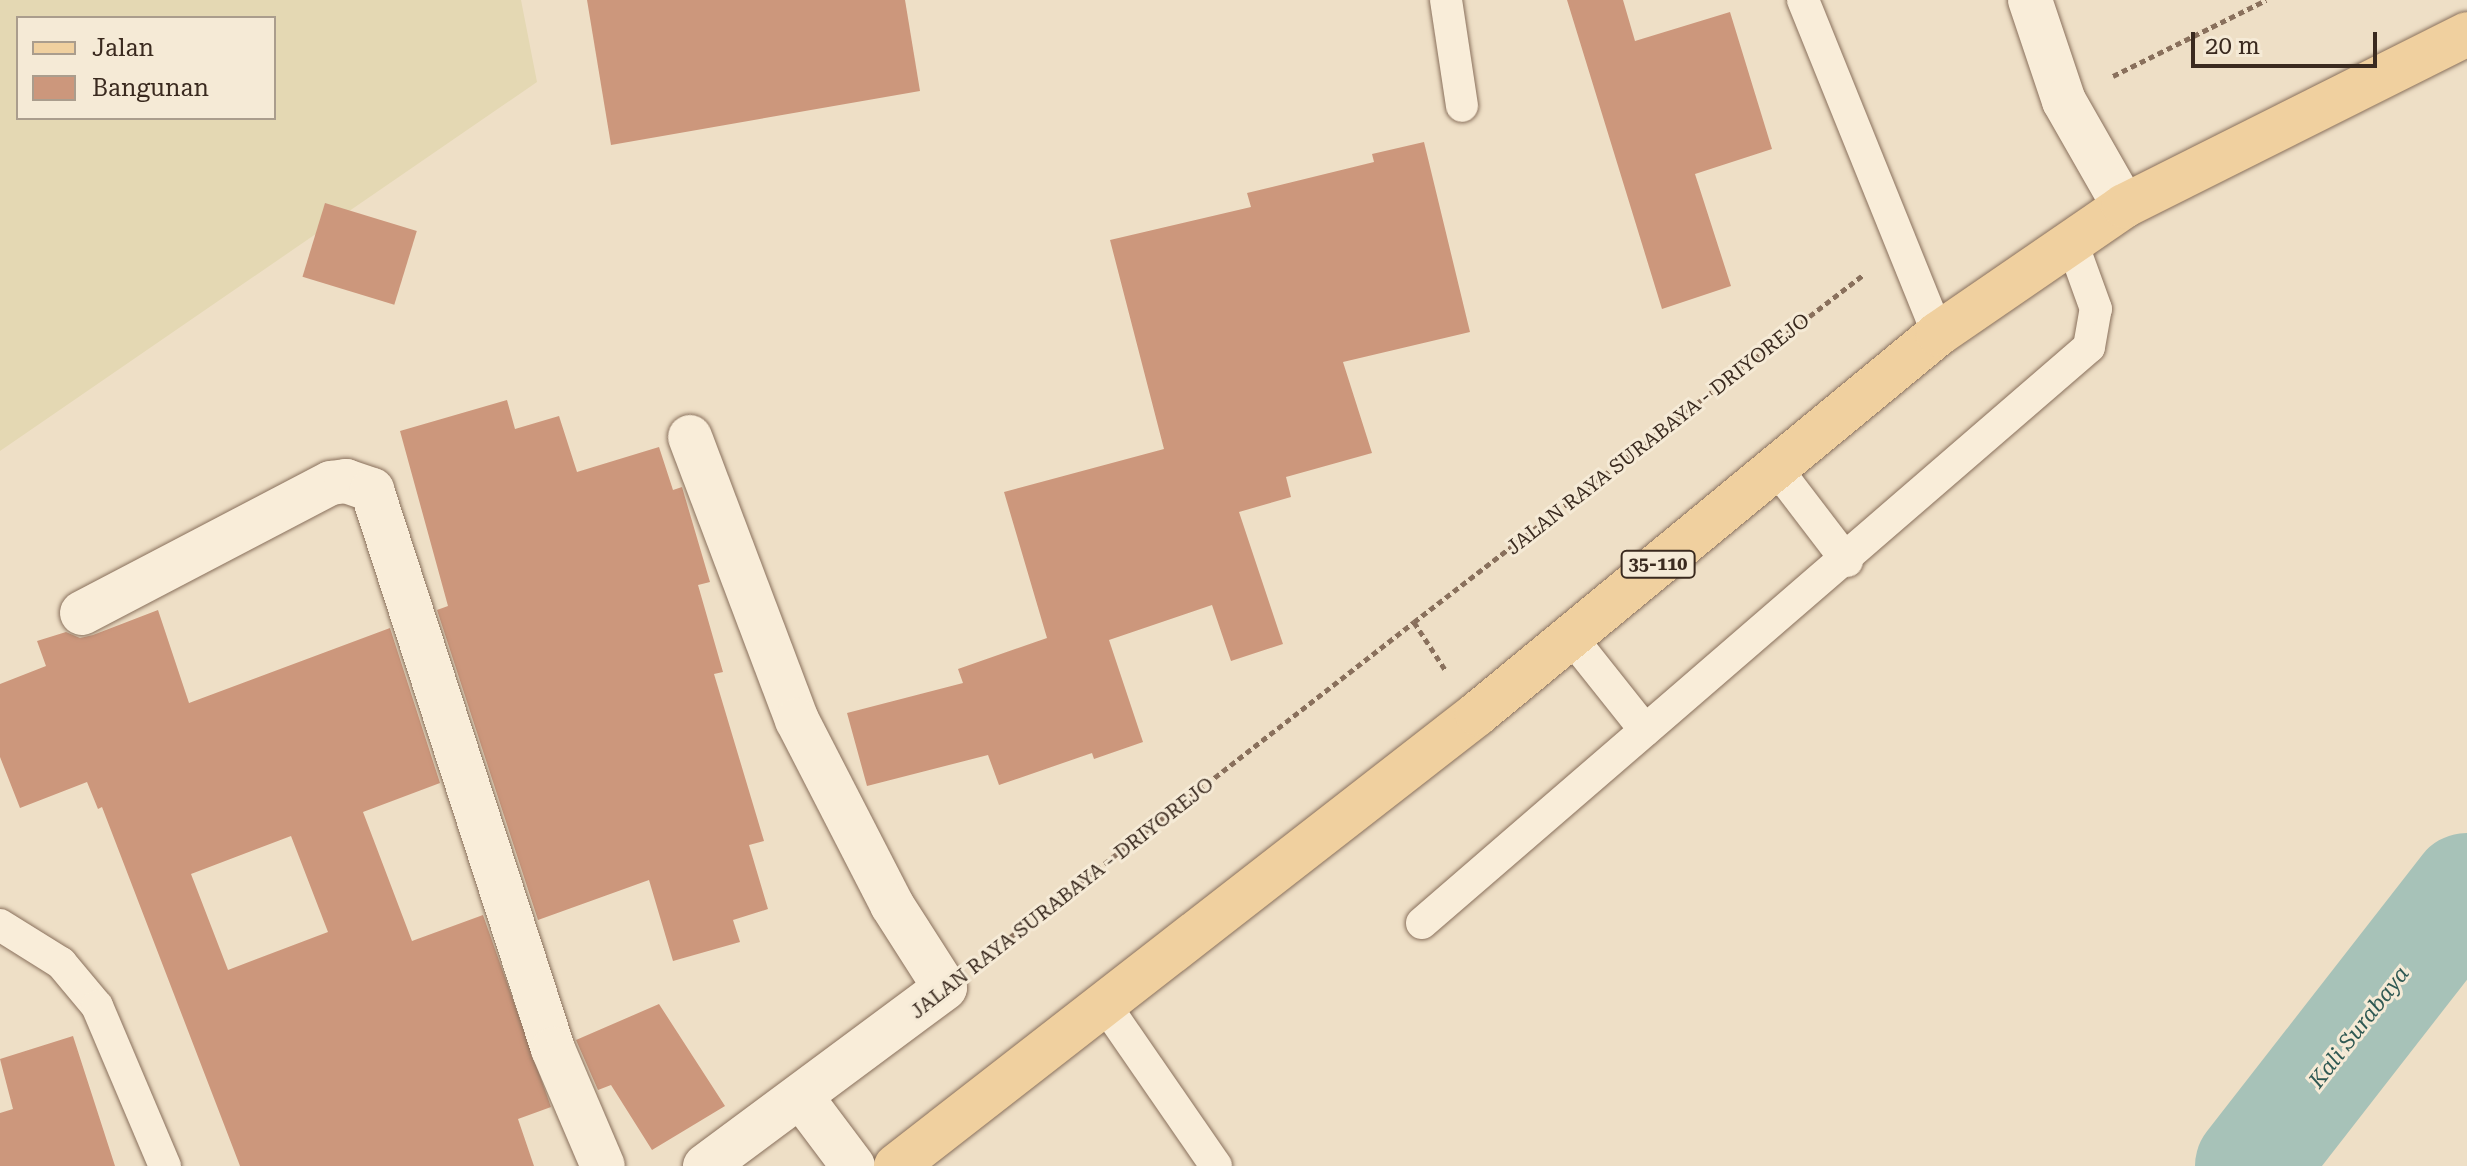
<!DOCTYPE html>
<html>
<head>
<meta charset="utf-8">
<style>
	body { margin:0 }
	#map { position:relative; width:2467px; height:1166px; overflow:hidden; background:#eedfc6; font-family:"Roboto Serif",serif }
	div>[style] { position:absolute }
	.farmland>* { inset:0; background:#e4d8b3 }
	.river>* { height:112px; margin:-56px; padding:0 56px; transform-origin:56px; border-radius:56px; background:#a7c2b8 }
	.building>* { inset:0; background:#cc977c; transform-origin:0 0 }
	.path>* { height:5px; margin-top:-2.5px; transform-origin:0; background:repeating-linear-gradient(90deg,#89705c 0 6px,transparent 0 10px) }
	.roads { filter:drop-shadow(0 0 2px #89705c) drop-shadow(0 0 2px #89705c) }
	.service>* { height:32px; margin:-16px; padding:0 16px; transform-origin:16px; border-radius:16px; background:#f9edd9 }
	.minor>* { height:44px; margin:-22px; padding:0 22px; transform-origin:22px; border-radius:22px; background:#f9edd9 }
	.primary>* { height:44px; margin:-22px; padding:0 22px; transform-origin:22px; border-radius:22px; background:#f0d09f }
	span { translate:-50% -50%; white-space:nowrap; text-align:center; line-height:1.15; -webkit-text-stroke:6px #f5ead6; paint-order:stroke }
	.shield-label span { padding:2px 6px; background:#f5ead6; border:2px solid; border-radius:6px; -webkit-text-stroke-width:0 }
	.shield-label { font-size:18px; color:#3a2a1f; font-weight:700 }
	.street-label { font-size:20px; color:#3a2a1f }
	.water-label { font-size:22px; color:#2f5953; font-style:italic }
	.legend { position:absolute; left:16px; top:16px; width:260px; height:104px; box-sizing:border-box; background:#f5ead6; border:2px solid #aa9d8d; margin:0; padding:10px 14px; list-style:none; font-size:24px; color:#3a2a1f }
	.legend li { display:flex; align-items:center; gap:16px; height:40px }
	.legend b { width:40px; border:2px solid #aa9d8d }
	.scale { position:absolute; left:2191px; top:32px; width:186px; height:36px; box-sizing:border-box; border:4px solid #3a2a1f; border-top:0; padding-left:10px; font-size:24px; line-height:28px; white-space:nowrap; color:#3a2a1f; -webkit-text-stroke:6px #f5ead6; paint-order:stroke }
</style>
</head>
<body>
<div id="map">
	<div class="farmland">
		<div style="clip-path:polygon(evenodd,0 0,521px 0,537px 82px,0 451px,0 0,18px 18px,274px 18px,274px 118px,18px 118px,18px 18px)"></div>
	</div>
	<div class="river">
		<div style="left:2251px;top:1166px;width:351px;rotate:-52.1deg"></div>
	</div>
	<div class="building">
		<div style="clip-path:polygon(587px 0,905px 0,920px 91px,611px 145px)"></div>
		<div style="clip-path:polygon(1567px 0,1623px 0,1635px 41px,1730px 12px,1772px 149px,1695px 174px,1731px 286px,1662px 309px)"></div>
		<div style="clip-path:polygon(1424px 142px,1470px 332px,1343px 362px,1372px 453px,1286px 477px,1291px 497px,1239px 512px,1283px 644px,1231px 661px,1212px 605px,1109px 640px,1143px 742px,1094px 759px,1092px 753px,999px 785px,988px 755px,867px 786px,847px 713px,963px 683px,958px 669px,1047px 638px,1004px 492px,1164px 449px,1110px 240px,1251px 207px,1247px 193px,1374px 162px,1372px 154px)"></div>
		<div style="left:325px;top:203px;width:96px;height:77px;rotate:17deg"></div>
		<div style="clip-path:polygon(507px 400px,515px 429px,559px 416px,577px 472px,659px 447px,673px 490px,682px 487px,710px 582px,698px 585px,723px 672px,714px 674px,764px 841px,749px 845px,768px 909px,733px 920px,740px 942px,673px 961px,649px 880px,538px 920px,437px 610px,448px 606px,400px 431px)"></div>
		<div style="clip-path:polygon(evenodd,158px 610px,189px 703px,390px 628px,440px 783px,363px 812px,412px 941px,483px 915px,551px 1107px,518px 1119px,534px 1166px,240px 1166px,102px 807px,98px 809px,87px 782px,20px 808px,0 757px,0 684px,46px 666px,37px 641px,66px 632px,80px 638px,93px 635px,158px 610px,291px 836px,328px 932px,228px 970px,191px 874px,291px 836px)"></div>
		<div style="clip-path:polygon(659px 1004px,725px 1106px,652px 1150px,611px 1085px,598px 1090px,576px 1040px)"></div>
		<div style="clip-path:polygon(73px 1036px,115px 1166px,0 1166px,0 1113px,13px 1109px,0 1059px)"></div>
	</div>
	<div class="path">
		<div style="left:2113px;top:76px;width:171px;rotate:-26.4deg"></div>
		<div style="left:1414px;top:622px;width:567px;rotate:-37.7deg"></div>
		<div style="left:986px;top:956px;width:543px;rotate:-37.97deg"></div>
		<div style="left:1414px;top:622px;width:59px;rotate:56.9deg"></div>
	</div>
	<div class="roads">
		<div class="service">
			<div style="left:1446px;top:0;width:107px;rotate:81.4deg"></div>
			<div style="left:1803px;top:0;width:360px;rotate:68deg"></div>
			<div style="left:1776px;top:468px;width:117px;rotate:52.6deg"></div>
			<div style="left:1571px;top:637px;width:119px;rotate:51.5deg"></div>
			<div style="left:1422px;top:923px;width:881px;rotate:-40.81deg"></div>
			<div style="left:2089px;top:347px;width:39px;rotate:-80deg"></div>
			<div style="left:2096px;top:309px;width:73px;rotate:-109.9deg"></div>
			<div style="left:0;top:925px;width:72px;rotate:31.9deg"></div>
			<div style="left:61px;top:963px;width:56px;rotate:50.1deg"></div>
			<div style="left:97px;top:1006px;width:174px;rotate:67deg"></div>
			<div style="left:1103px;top:1002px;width:199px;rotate:55.4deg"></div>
		</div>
		<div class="minor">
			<div style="left:2030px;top:0;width:107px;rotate:71.4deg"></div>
			<div style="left:2064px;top:101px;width:121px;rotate:60.3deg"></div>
			<div style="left:690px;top:437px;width:303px;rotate:69.3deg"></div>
			<div style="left:797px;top:720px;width:208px;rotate:62.8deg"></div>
			<div style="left:892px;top:905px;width:98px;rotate:57.4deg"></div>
			<div style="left:945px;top:988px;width:299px;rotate:143.4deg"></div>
			<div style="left:82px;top:613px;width:281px;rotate:-27.6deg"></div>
			<div style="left:331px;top:483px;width:15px;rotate:-8deg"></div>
			<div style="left:346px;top:481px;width:28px;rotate:19deg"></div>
			<div style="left:372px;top:490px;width:588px;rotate:72.06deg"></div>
			<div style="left:553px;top:1049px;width:127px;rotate:66.9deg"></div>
			<div style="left:802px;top:1098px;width:85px;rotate:53.1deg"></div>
		</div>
		<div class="primary">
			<div style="left:896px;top:1166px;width:736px;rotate:-37.88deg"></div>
			<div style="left:1477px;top:714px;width:597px;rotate:-39.5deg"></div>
			<div style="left:1938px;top:334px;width:226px;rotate:-34.5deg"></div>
			<div style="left:2124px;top:206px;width:384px;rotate:-26.6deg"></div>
		</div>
	</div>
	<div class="shield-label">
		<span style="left:1658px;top:564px">35-110</span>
	</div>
	<div class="street-label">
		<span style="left:1658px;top:434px;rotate:-38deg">JALAN RAYA SURABAYA - DRIYOREJO</span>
		<span style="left:1062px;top:898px;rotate:-38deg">JALAN RAYA SURABAYA - DRIYOREJO</span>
	</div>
	<div class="water-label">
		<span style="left:2359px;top:1027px;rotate:-52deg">Kali Surabaya</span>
	</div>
	<ul class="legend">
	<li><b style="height:10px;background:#f0d09f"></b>Jalan</li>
	<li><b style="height:22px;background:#cc977c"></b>Bangunan</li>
	</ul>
	<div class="scale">20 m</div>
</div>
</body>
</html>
